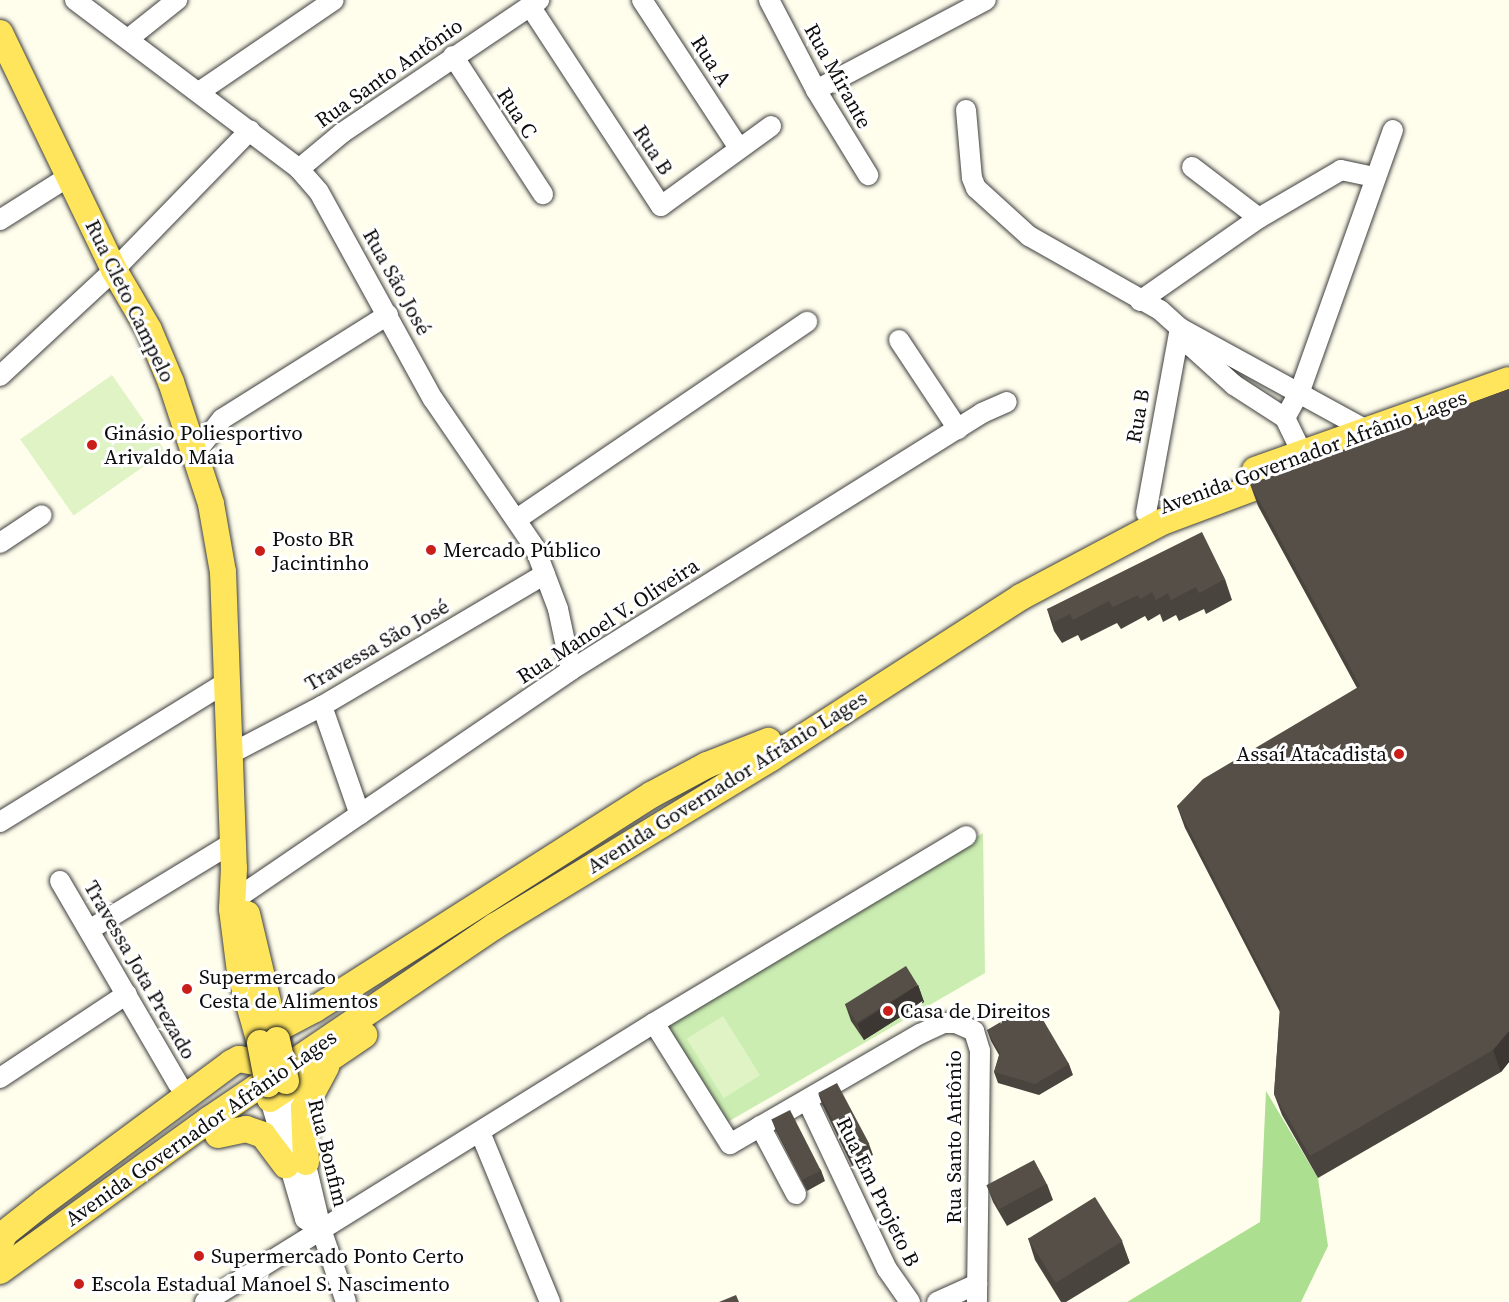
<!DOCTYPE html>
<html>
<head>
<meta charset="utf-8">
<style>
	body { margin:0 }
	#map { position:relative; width:1509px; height:1302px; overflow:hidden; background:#fffdec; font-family:"Source Serif 4",serif }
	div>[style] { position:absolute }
	.green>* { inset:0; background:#cbedb2 }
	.forest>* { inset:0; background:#addf90 }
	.pitch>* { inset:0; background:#dff3c5; transform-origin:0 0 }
	.roads { filter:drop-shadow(0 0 2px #3f3f3f) drop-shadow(0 0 2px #3f3f3f) }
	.minor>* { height:20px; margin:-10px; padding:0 10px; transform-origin:10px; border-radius:10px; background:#fff }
	.major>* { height:26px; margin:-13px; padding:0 13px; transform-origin:13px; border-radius:13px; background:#ffe55c }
	.bridges { filter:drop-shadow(0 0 2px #1d1d1d) drop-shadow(0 0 2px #1d1d1d) }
	.major-bridge>* { height:26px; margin:-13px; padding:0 13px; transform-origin:13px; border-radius:13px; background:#ffe55c }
	.wall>* { inset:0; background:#4a443e }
	.shaded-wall>* { inset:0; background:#3c3732 }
	.building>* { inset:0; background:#564f48; transform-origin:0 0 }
	.dots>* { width:16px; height:16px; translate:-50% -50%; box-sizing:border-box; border:3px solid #fff; border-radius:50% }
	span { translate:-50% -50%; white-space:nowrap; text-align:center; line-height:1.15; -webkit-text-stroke:6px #fff; paint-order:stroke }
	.street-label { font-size:21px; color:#0c0c0c }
	.poi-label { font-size:21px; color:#0c0c0c }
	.left { translate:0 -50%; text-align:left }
	.right { translate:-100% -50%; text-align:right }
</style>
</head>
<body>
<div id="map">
	<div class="green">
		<div style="clip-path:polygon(983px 833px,985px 973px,726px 1123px,666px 1024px)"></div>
	</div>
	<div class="forest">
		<div style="clip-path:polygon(1266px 1091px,1318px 1178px,1328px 1246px,1301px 1302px,1127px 1302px,1260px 1222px)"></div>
	</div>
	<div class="pitch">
		<div style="left:112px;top:375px;width:93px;height:112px;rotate:55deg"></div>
		<div style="left:723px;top:1016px;width:70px;height:43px;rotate:58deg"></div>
	</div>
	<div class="roads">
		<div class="minor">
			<div style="left:75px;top:0;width:281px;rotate:37deg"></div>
			<div style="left:299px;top:169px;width:30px;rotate:49deg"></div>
			<div style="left:319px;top:192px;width:236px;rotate:61.2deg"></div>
			<div style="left:433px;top:399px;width:181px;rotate:55.6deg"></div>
			<div style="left:535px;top:548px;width:65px;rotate:69.3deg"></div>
			<div style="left:558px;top:609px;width:62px;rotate:78deg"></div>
			<div style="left:642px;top:0;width:177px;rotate:56.8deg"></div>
			<div style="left:769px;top:0;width:102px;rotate:62.4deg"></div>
			<div style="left:816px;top:90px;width:100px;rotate:58.5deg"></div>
			<div style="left:530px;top:6px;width:239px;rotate:56.8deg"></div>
			<div style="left:661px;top:206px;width:136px;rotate:-36deg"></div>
			<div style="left:128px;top:39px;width:63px;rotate:-38.5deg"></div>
			<div style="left:453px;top:56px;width:165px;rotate:56.9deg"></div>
			<div style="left:816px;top:90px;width:192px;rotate:-27.9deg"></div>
			<div style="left:199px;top:92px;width:163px;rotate:-34.3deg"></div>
			<div style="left:966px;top:110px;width:68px;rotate:85deg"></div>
			<div style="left:972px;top:178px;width:11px;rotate:68deg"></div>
			<div style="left:976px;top:188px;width:72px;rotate:42.2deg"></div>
			<div style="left:1029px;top:236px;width:150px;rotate:29.5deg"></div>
			<div style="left:1160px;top:310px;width:27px;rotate:42deg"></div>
			<div style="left:1180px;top:328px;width:22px;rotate:58deg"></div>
			<div style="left:1192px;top:347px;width:57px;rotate:42.1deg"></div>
			<div style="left:1234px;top:385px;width:61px;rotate:32.9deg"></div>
			<div style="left:1285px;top:418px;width:39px;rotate:64deg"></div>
			<div style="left:1192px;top:167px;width:84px;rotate:37.3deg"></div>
			<div style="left:299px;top:169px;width:56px;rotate:-39.9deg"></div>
			<div style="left:342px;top:133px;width:238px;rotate:-34deg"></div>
			<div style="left:0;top:220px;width:80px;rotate:-32.3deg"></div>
			<div style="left:1140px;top:301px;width:145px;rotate:-34.9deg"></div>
			<div style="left:1259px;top:218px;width:95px;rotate:-30.3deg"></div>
			<div style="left:1341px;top:170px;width:35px;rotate:12deg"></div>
			<div style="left:1180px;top:328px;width:214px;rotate:28.7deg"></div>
			<div style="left:899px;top:340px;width:107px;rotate:56.5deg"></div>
			<div style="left:0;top:376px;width:156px;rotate:-42.9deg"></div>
			<div style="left:114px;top:270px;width:195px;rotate:-45.8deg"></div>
			<div style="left:1285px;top:418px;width:31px;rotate:-61deg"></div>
			<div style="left:1300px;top:391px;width:277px;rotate:-70.4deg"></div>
			<div style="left:196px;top:452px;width:42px;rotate:-51.8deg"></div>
			<div style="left:222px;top:419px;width:196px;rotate:-32.1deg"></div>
			<div style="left:1146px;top:513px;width:188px;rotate:-79.6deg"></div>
			<div style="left:517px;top:519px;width:351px;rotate:-34.2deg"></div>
			<div style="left:0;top:543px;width:50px;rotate:-33.7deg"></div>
			<div style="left:322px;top:706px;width:115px;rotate:70.8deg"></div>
			<div style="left:230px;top:754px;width:104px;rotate:-27.6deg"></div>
			<div style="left:322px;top:706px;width:259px;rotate:-30.6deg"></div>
			<div style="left:0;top:822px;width:267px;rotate:-31.7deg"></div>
			<div style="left:60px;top:881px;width:235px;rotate:59.8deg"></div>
			<div style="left:243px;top:894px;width:397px;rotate:-34.3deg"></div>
			<div style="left:571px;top:670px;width:485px;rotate:-32deg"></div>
			<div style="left:982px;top:413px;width:27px;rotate:-24deg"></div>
			<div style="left:89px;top:930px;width:167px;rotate:-31.3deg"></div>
			<div style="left:654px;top:1023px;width:143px;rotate:57.9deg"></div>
			<div style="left:730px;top:1144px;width:220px;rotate:-30.1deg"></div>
			<div style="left:920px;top:1034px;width:26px;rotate:-25deg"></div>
			<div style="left:944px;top:1023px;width:12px"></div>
			<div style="left:956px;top:1023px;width:20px;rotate:24deg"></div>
			<div style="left:974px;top:1031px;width:21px;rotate:73deg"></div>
			<div style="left:980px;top:1051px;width:251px;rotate:90.7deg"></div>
			<div style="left:0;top:1078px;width:152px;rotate:-33.5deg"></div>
			<div style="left:288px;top:1089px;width:144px;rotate:76.7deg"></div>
			<div style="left:321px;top:1229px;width:77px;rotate:71.1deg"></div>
			<div style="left:270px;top:1099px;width:125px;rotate:73.7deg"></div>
			<div style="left:305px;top:1219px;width:19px;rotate:32deg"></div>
			<div style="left:807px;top:1100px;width:187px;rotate:64.7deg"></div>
			<div style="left:887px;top:1269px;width:40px;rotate:55.1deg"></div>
			<div style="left:760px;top:1126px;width:77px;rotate:62.1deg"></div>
			<div style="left:480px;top:1132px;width:184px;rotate:67.6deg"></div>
			<div style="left:205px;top:1302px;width:529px;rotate:-31.86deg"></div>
			<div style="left:654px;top:1023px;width:364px;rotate:-30.9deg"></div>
			<div style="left:937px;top:1302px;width:44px;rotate:-24.2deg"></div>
		</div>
		<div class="major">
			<div style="left:0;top:33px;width:263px;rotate:64.3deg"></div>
			<div style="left:114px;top:270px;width:69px;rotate:59.7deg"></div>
			<div style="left:149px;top:330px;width:56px;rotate:67.1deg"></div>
			<div style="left:171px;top:382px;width:128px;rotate:71.8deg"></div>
			<div style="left:211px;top:504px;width:69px;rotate:80deg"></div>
			<div style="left:223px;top:572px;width:296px;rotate:87.9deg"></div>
			<div style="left:234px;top:868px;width:41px;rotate:92.8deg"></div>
			<div style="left:232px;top:909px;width:64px;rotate:82.8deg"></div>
			<div style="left:240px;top:972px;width:74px;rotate:74.3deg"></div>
			<div style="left:1255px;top:470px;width:269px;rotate:-19.5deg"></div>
			<div style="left:247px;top:914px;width:130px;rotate:76.6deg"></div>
			<div style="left:260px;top:1038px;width:62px;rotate:-27.8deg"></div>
			<div style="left:315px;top:1009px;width:398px;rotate:-32.5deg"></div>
			<div style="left:651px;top:795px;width:64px;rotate:-28.2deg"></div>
			<div style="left:707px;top:765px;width:66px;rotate:-21.5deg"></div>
			<div style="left:270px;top:1099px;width:114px;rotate:-34.2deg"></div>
			<div style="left:218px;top:1135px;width:29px;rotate:-12deg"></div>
			<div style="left:246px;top:1129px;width:18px;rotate:19deg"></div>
			<div style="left:263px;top:1135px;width:38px;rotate:53deg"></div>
			<div style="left:306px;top:1162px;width:54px;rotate:-92.1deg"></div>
			<div style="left:304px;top:1108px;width:47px;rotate:-61.8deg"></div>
			<div style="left:0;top:1243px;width:11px;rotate:-63deg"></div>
			<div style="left:5px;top:1233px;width:50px;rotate:-38.5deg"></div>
			<div style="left:44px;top:1202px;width:233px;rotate:-36.6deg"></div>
			<div style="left:231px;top:1063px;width:9px;rotate:-27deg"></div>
			<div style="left:239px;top:1059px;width:16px;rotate:11deg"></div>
			<div style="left:0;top:1271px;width:259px;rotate:-35.9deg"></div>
			<div style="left:210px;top:1119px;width:344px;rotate:-34.1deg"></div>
			<div style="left:495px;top:926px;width:323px;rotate:-31.3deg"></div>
			<div style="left:771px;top:758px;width:297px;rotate:-32.8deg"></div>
			<div style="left:1021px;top:597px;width:160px;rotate:-28deg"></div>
			<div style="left:1162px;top:522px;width:131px;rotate:-20.5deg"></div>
		</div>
	</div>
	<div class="bridges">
		<div class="major-bridge">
			<div style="left:277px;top:1040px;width:42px;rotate:77.6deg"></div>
			<div style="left:260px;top:1043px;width:42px;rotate:79deg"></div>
		</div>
	</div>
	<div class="wall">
		<div style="clip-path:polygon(1509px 389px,1509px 1062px,1501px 1072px,1318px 1178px,1282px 1115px,1274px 1094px,1280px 1012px,1185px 828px,1177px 806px,1357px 688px,1258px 506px,1250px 484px)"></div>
		<div style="clip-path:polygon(1225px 579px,1232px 600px,1206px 614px,1204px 609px,1179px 621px,1176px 615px,1163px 622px,1160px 614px,1148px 621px,1145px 616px,1121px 629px,1117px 623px,1081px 641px,1078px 635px,1062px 643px,1054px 631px,1047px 609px)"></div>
		<div style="clip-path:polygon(918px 985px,924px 1002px,864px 1040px,851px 1021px,845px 1004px)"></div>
		<div style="clip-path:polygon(1027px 1020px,1069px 1064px,1073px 1075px,1039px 1095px,998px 1083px,994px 1072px,999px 1055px,991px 1041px,987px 1030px)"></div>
		<div style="clip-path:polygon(818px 1093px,869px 1144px,873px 1155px,852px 1166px,822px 1104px)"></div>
		<div style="clip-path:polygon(772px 1120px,821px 1170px,825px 1181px,807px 1191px,776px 1131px)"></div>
		<div style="clip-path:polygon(1047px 1184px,1053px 1200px,1007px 1226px,993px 1202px,987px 1186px)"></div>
		<div style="clip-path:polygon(1028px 1238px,1122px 1241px,1130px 1263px,1066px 1302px,1061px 1302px,1035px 1260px)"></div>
	</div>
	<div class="shaded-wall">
		<div style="clip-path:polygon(918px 985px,924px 1002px,864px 1040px,858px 1024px)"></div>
		<div style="clip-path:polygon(1509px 1031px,1509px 1062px,1501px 1072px,1493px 1050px)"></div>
	</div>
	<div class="building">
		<div style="clip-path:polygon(1509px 389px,1509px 1031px,1493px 1050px,1310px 1156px,1274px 1094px,1280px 1006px,1177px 806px,1203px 779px,1360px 686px,1250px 484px)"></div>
		<div style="clip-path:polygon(1202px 532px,1225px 579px,1199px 593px,1196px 587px,1171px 600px,1168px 593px,1156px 600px,1152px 592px,1140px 599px,1138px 595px,1113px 607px,1109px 601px,1073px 620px,1070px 614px,1054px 622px,1047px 609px)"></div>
		<div style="left:906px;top:966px;width:22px;height:72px;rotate:58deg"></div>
		<div style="clip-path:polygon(1021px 1010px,1027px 1020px,1039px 1013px,1069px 1064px,1035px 1084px,994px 1072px,1000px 1053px,987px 1030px)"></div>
		<div style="left:837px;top:1083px;width:69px;height:21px;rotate:62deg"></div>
		<div style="left:790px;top:1110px;width:68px;height:21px;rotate:63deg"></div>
		<div style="left:1034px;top:1160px;width:27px;height:54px;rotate:62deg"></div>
		<div style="left:1095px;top:1197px;width:52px;height:79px;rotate:58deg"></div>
		<div style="clip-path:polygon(736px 1295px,739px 1302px,719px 1302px)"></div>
	</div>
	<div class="dots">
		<div style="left:92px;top:445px;background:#c91f18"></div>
		<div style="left:431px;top:550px;background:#c91f18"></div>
		<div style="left:260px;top:551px;background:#c91f18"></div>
		<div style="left:1399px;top:754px;background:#c91f18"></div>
		<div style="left:187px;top:989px;background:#c91f18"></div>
		<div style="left:888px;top:1011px;background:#c91f18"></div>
		<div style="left:199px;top:1256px;background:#c91f18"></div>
		<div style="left:79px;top:1284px;background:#c91f18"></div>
	</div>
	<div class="street-label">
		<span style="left:711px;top:61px;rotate:57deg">Rua A</span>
		<span style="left:389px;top:73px;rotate:-35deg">Rua Santo Antônio</span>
		<span style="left:838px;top:76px;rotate:61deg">Rua Mirante</span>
		<span style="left:517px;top:113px;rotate:57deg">Rua C</span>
		<span style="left:653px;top:150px;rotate:57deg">Rua B</span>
		<span style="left:397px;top:282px;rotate:61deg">Rua São José</span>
		<span style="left:130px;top:301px;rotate:64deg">Rua Cleto Campelo</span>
		<span style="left:1138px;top:416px;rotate:-80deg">Rua B</span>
		<span style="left:1313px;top:452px;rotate:-20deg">Avenida Governador Afrânio Lages</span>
		<span style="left:608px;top:621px;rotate:-33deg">Rua Manoel V. Oliveira</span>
		<span style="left:377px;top:645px;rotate:-30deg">Travessa São José</span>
		<span style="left:727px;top:782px;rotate:-32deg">Avenida Governador Afrânio Lages</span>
		<span style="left:140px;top:970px;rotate:60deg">Travessa Jota Prezado</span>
		<span style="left:201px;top:1128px;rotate:-35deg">Avenida Governador Afrânio Lages</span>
		<span style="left:954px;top:1137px;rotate:-90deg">Rua Santo Antônio</span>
		<span style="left:328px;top:1153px;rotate:76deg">Rua Bonfim</span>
		<span style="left:878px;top:1192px;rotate:64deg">Rua Em Projeto B</span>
	</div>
	<div class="poi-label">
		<span class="left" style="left:104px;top:445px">Ginásio Poliesportivo<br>Arivaldo Maia</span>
		<span class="left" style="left:272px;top:551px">Posto BR<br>Jacintinho</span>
		<span class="left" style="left:443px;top:550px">Mercado Público</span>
		<span class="right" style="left:1387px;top:754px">Assaí Atacadista</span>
		<span class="left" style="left:199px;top:989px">Supermercado<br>Cesta de Alimentos</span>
		<span class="left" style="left:900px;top:1011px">Casa de Direitos</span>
		<span class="left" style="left:211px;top:1256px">Supermercado Ponto Certo</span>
		<span class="left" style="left:91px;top:1284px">Escola Estadual Manoel S. Nascimento</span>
	</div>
</div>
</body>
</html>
